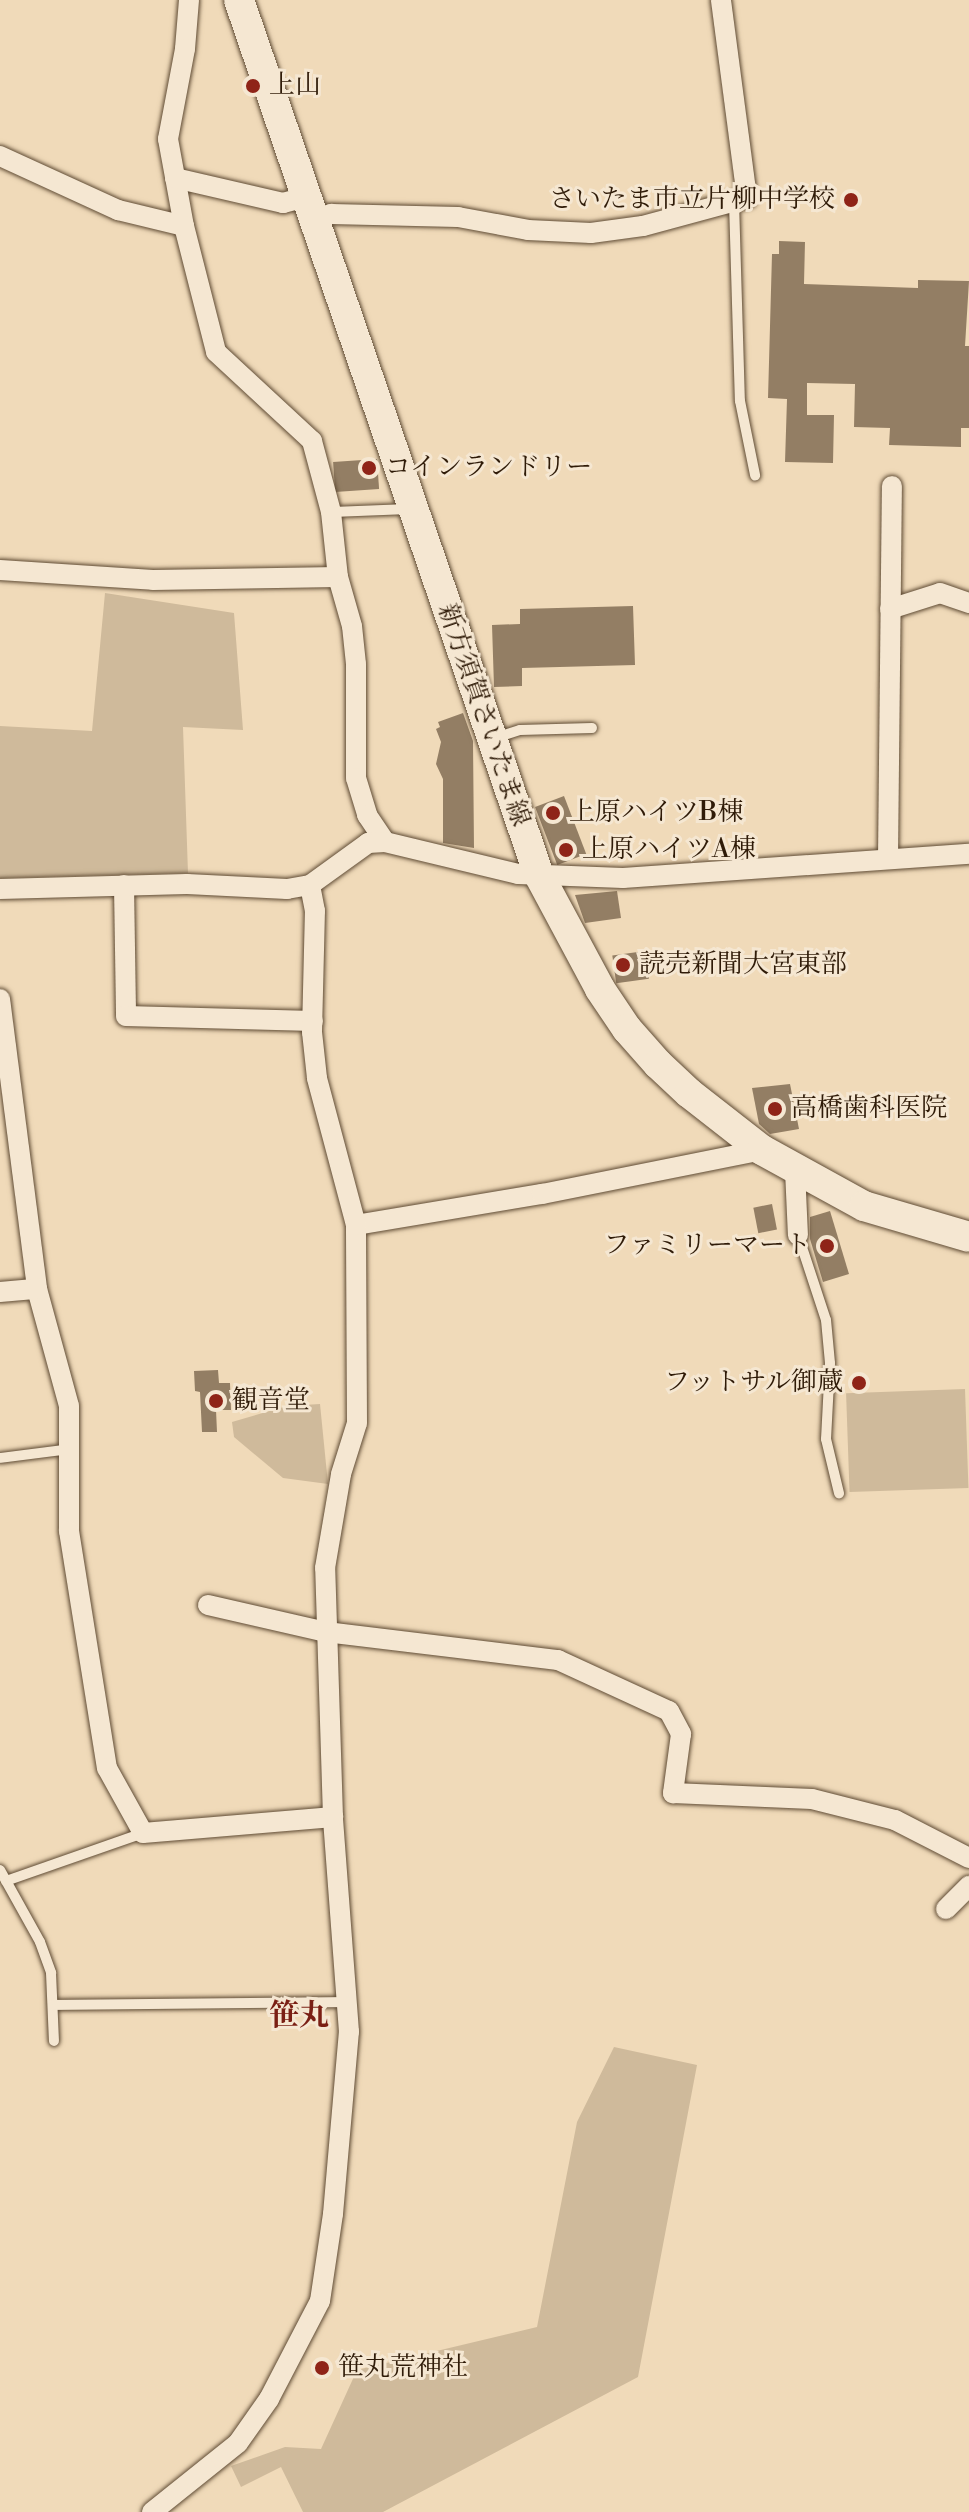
<!DOCTYPE html>
<html>
<head>
<meta charset="utf-8">
<style>
	body { margin:0 }
	#map { position:relative; width:969px; height:2512px; overflow:hidden; background:#f0dab9; font-family:"Libre Bodoni","Noto Serif JP",serif }
	div>[style] { position:absolute }
	.green>* { inset:0; background:#cfba9b; transform-origin:0 0 }
	.building>* { inset:0; background:#937e64; transform-origin:0 0 }
	.roads { filter:drop-shadow(0 0 2px #5f4b34) drop-shadow(0 0 2px #5f4b34) }
	.lane>* { height:10px; margin:-5px; padding:0 5px; transform-origin:5px; border-radius:5px; background:#f5e7d2 }
	.street>* { height:20px; margin:-10px; padding:0 10px; transform-origin:10px; border-radius:10px; background:#f5e7d2 }
	.secondary>* { height:30px; margin:-15px; padding:0 15px; transform-origin:15px; border-radius:15px; background:#f5e7d2 }
	.dots>* { width:22px; height:22px; translate:-50% -50%; box-sizing:border-box; border:4px solid #f5e7d2; border-radius:50% }
	span { translate:-50% -50%; white-space:nowrap; text-align:center; line-height:1.15; -webkit-text-stroke:6px #f5e7d2; paint-order:stroke }
	.poi-label { font-size:26px; color:#2f1b08 }
	.left { translate:0 -50%; text-align:left }
	.right { translate:-100% -50%; text-align:right }
	.street-label { font-size:26px; color:#2f1b08 }
	.quarter-label { font-size:30px; color:#7a1f14; font-weight:700 }
</style>
</head>
<body>
<div id="map">
	<div class="green">
		<div style="clip-path:polygon(105px 593px,234px 613px,243px 730px,183px 727px,188px 873px,0 878px,0 726px,92px 731px)"></div>
		<div style="left:965px;top:1389px;width:99px;height:119px;rotate:88deg"></div>
		<div style="clip-path:polygon(320px 1404px,328px 1484px,283px 1478px,234px 1437px,232px 1422px,287px 1406px)"></div>
		<div style="clip-path:polygon(614px 2047px,697px 2065px,638px 2377px,383px 2512px,303px 2512px,281px 2467px,241px 2487px,231px 2466px,285px 2447px,321px 2449px,357px 2370px,537px 2327px,577px 2122px)"></div>
	</div>
	<div class="building">
		<div style="clip-path:polygon(779px 241px,805px 242px,804px 284px,918px 288px,918px 280px,969px 281px,965px 346px,969px 346px,969px 428px,961px 428px,961px 447px,889px 445px,890px 428px,854px 427px,855px 384px,807px 383px,807px 415px,834px 415px,833px 463px,785px 462px,787px 399px,768px 398px,772px 254px,779px 254px)"></div>
		<div style="left:377px;top:459px;width:30px;height:44px;rotate:86deg"></div>
		<div style="clip-path:polygon(633px 606px,635px 665px,522px 668px,522px 686px,494px 687px,492px 625px,520px 624px,520px 609px)"></div>
		<div style="clip-path:polygon(463px 713px,473px 741px,474px 848px,443px 843px,443px 779px,436px 764px,441px 742px,436px 729px,440px 727px,438px 722px)"></div>
		<div style="left:564px;top:796px;width:62px;height:31px;rotate:69deg"></div>
		<div style="clip-path:polygon(617px 891px,621px 918px,585px 923px,575px 895px)"></div>
		<div style="left:645px;top:951px;width:28px;height:33px;rotate:82deg"></div>
		<div style="clip-path:polygon(790px 1084px,799px 1129px,770px 1134px,759px 1124px,752px 1088px)"></div>
		<div style="left:772px;top:1204px;width:26px;height:19px;rotate:79deg"></div>
		<div style="clip-path:polygon(830px 1211px,849px 1274px,823px 1282px,810px 1239px,810px 1217px)"></div>
		<div style="clip-path:polygon(218px 1370px,219px 1383px,230px 1383px,231px 1410px,216px 1410px,217px 1432px,202px 1432px,200px 1392px,195px 1391px,194px 1371px)"></div>
	</div>
	<div class="roads">
		<div class="lane">
			<div style="left:734px;top:202px;width:199px;rotate:88.3deg"></div>
			<div style="left:740px;top:401px;width:76px;rotate:78.5deg"></div>
			<div style="left:331px;top:512px;width:79px;rotate:-2.2deg"></div>
			<div style="left:495px;top:738px;width:26px;rotate:-18deg"></div>
			<div style="left:520px;top:730px;width:72px;rotate:-1.6deg"></div>
			<div style="left:798px;top:1235px;width:89px;rotate:71.8deg"></div>
			<div style="left:826px;top:1320px;width:43px;rotate:84.7deg"></div>
			<div style="left:830px;top:1363px;width:76px;rotate:93deg"></div>
			<div style="left:826px;top:1439px;width:56px;rotate:76.5deg"></div>
			<div style="left:0;top:1458px;width:71px;rotate:-7.3deg"></div>
			<div style="left:0;top:1870px;width:82px;rotate:60.9deg"></div>
			<div style="left:40px;top:1942px;width:33px;rotate:70deg"></div>
			<div style="left:51px;top:1973px;width:68px;rotate:87.5deg"></div>
			<div style="left:6px;top:1881px;width:145px;rotate:-19.3deg"></div>
			<div style="left:53px;top:2005px;width:293px;rotate:-0.6deg"></div>
		</div>
		<div class="street">
			<div style="left:189px;top:0;width:49px;rotate:94.7deg"></div>
			<div style="left:185px;top:49px;width:92px;rotate:100.7deg"></div>
			<div style="left:168px;top:139px;width:88px;rotate:79.6deg"></div>
			<div style="left:184px;top:226px;width:130px;rotate:75.7deg"></div>
			<div style="left:216px;top:352px;width:131px;rotate:42.8deg"></div>
			<div style="left:312px;top:441px;width:73px;rotate:75deg"></div>
			<div style="left:331px;top:512px;width:65px;rotate:83.9deg"></div>
			<div style="left:338px;top:577px;width:51px;rotate:74.1deg"></div>
			<div style="left:352px;top:626px;width:38px;rotate:84deg"></div>
			<div style="left:356px;top:664px;width:114px;rotate:90deg"></div>
			<div style="left:356px;top:778px;width:39px;rotate:73deg"></div>
			<div style="left:367px;top:815px;width:32px;rotate:56deg"></div>
			<div style="left:0;top:156px;width:130px;rotate:24.6deg"></div>
			<div style="left:118px;top:210px;width:68px;rotate:13.6deg"></div>
			<div style="left:175px;top:178px;width:111px;rotate:13deg"></div>
			<div style="left:283px;top:203px;width:27px;rotate:-15deg"></div>
			<div style="left:317px;top:218px;width:15px;rotate:-16deg"></div>
			<div style="left:331px;top:214px;width:127px;rotate:1.4deg"></div>
			<div style="left:458px;top:217px;width:71px;rotate:10.5deg"></div>
			<div style="left:528px;top:230px;width:63px;rotate:2.7deg"></div>
			<div style="left:591px;top:233px;width:52px;rotate:-7.7deg"></div>
			<div style="left:643px;top:226px;width:108px;rotate:-15.1deg"></div>
			<div style="left:747px;top:198px;width:200px;rotate:-97.5deg"></div>
			<div style="left:0;top:570px;width:153px;rotate:3.7deg"></div>
			<div style="left:153px;top:580px;width:185px;rotate:-0.9deg"></div>
			<div style="left:890px;top:609px;width:52px;rotate:-17.7deg"></div>
			<div style="left:940px;top:593px;width:31px;rotate:19deg"></div>
			<div style="left:888px;top:859px;width:373px;rotate:-89.4deg"></div>
			<div style="left:124px;top:885px;width:131px;rotate:89.1deg"></div>
			<div style="left:126px;top:1016px;width:187px;rotate:1.5deg"></div>
			<div style="left:0;top:889px;width:187px;rotate:-1.5deg"></div>
			<div style="left:187px;top:884px;width:100px;rotate:2.9deg"></div>
			<div style="left:287px;top:889px;width:23px;rotate:-10deg"></div>
			<div style="left:310px;top:885px;width:72px;rotate:-35.9deg"></div>
			<div style="left:368px;top:843px;width:17px;rotate:-3deg"></div>
			<div style="left:385px;top:842px;width:137px;rotate:13.5deg"></div>
			<div style="left:518px;top:874px;width:105px;rotate:2.2deg"></div>
			<div style="left:623px;top:878px;width:347px;rotate:-4deg"></div>
			<div style="left:0;top:999px;width:292px;rotate:82.7deg"></div>
			<div style="left:37px;top:1289px;width:121px;rotate:74.7deg"></div>
			<div style="left:69px;top:1406px;width:125px;rotate:90deg"></div>
			<div style="left:69px;top:1531px;width:240px;rotate:80.9deg"></div>
			<div style="left:107px;top:1768px;width:74px;rotate:61deg"></div>
			<div style="left:143px;top:1833px;width:191px;rotate:-4.8deg"></div>
			<div style="left:795px;top:1170px;width:65px;rotate:87.4deg"></div>
			<div style="left:356px;top:1225px;width:189px;rotate:-9.5deg"></div>
			<div style="left:542px;top:1194px;width:224px;rotate:-11.3deg"></div>
			<div style="left:0;top:1292px;width:37px;rotate:-5deg"></div>
			<div style="left:208px;top:1605px;width:121px;rotate:12.9deg"></div>
			<div style="left:326px;top:1632px;width:234px;rotate:6.9deg"></div>
			<div style="left:558px;top:1660px;width:122px;rotate:24.7deg"></div>
			<div style="left:669px;top:1711px;width:26px;rotate:62deg"></div>
			<div style="left:681px;top:1734px;width:60px;rotate:97.7deg"></div>
			<div style="left:673px;top:1793px;width:139px;rotate:2.5deg"></div>
			<div style="left:812px;top:1799px;width:86px;rotate:14.2deg"></div>
			<div style="left:895px;top:1820px;width:83px;rotate:27.2deg"></div>
			<div style="left:946px;top:1909px;width:33px;rotate:-45deg"></div>
			<div style="left:152px;top:2512px;width:110px;rotate:-38.7deg"></div>
			<div style="left:238px;top:2443px;width:54px;rotate:-54.8deg"></div>
			<div style="left:269px;top:2399px;width:110px;rotate:-62.5deg"></div>
			<div style="left:320px;top:2301px;width:88px;rotate:-81.5deg"></div>
			<div style="left:333px;top:2214px;width:183px;rotate:-85deg"></div>
			<div style="left:349px;top:2032px;width:216px;rotate:-94.3deg"></div>
			<div style="left:333px;top:1817px;width:249px;rotate:-91.8deg"></div>
			<div style="left:325px;top:1568px;width:95px;rotate:-80.3deg"></div>
			<div style="left:341px;top:1474px;width:53px;rotate:-72.6deg"></div>
			<div style="left:357px;top:1423px;width:198px;rotate:-90.3deg"></div>
			<div style="left:356px;top:1225px;width:152px;rotate:-104.9deg"></div>
			<div style="left:317px;top:1078px;width:46px;rotate:-96.2deg"></div>
			<div style="left:312px;top:1032px;width:121px;rotate:-88.6deg"></div>
			<div style="left:315px;top:911px;width:26px;rotate:-101deg"></div>
		</div>
		<div class="secondary">
			<div style="left:239px;top:0;width:925px;rotate:71.08deg"></div>
			<div style="left:539px;top:875px;width:129px;rotate:61.8deg"></div>
			<div style="left:600px;top:989px;width:48px;rotate:56deg"></div>
			<div style="left:627px;top:1029px;width:47px;rotate:48.5deg"></div>
			<div style="left:658px;top:1064px;width:42px;rotate:43.1deg"></div>
			<div style="left:689px;top:1093px;width:93px;rotate:38deg"></div>
			<div style="left:762px;top:1150px;width:116px;rotate:28.8deg"></div>
			<div style="left:864px;top:1206px;width:109px;rotate:16.4deg"></div>
		</div>
	</div>
	<div class="dots">
		<div style="left:253px;top:86px;background:#8f2418"></div>
		<div style="left:851px;top:200px;background:#8f2418"></div>
		<div style="left:369px;top:468px;background:#8f2418"></div>
		<div style="left:553px;top:813px;background:#8f2418"></div>
		<div style="left:566px;top:850px;background:#8f2418"></div>
		<div style="left:623px;top:965px;background:#8f2418"></div>
		<div style="left:775px;top:1109px;background:#8f2418"></div>
		<div style="left:827px;top:1246px;background:#8f2418"></div>
		<div style="left:859px;top:1383px;background:#8f2418"></div>
		<div style="left:216px;top:1401px;background:#8f2418"></div>
		<div style="left:322px;top:2368px;background:#8f2418"></div>
	</div>
	<div class="poi-label">
		<span class="left" style="left:269px;top:86px">上山</span>
		<span class="right" style="left:835px;top:200px">さいたま市立片柳中学校</span>
		<span class="left" style="left:385px;top:468px">コインランドリー</span>
		<span class="left" style="left:569px;top:813px">上原ハイツB棟</span>
		<span class="left" style="left:582px;top:850px">上原ハイツA棟</span>
		<span class="left" style="left:639px;top:965px">読売新聞大宮東部</span>
		<span class="left" style="left:791px;top:1109px">高橋歯科医院</span>
		<span class="right" style="left:811px;top:1246px">ファミリーマート</span>
		<span class="right" style="left:843px;top:1383px">フットサル御蔵</span>
		<span class="left" style="left:232px;top:1401px">観音堂</span>
		<span class="left" style="left:338px;top:2368px">笹丸荒神社</span>
	</div>
	<div class="street-label">
		<span style="left:483px;top:715px;rotate:71deg">新方須賀さいたま線</span>
	</div>
	<div class="quarter-label">
		<span style="left:299px;top:2016px">笹丸</span>
	</div>
</div>
</body>
</html>
